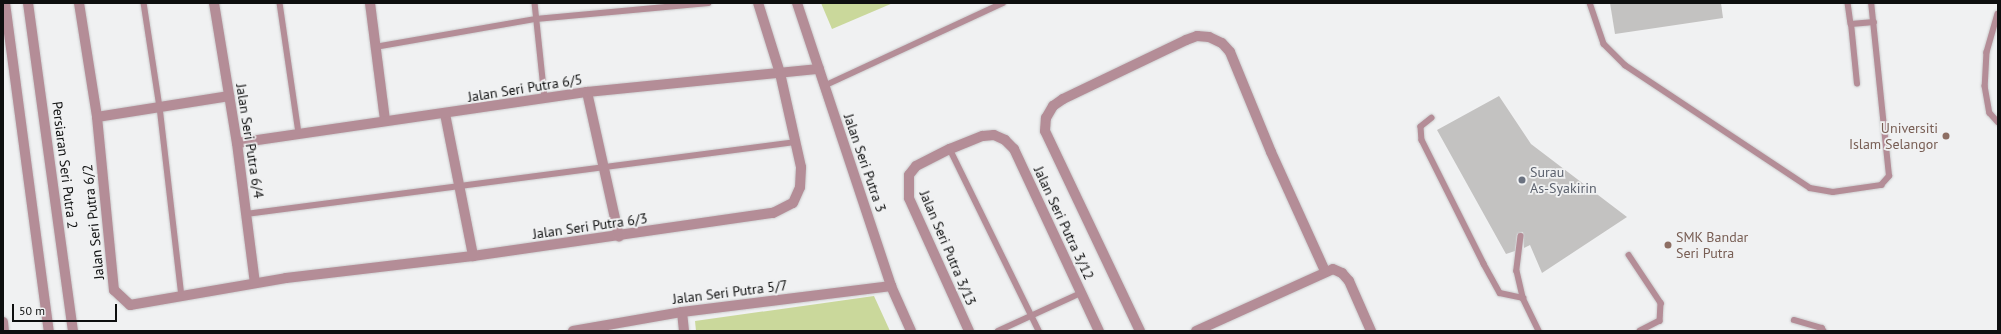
<!DOCTYPE html>
<html>
<head>
<meta charset="utf-8">
<style>
	body { margin:0 }
	#map { position:relative; width:2001px; height:334px; overflow:hidden; background:#f0f1f2; font-family:"PT Sans",sans-serif }
	div>[style] { position:absolute }
	.green>* { inset:0; background:#cad89b }
	.building>* { inset:0; background:#c3c2c1 }
	.roads { filter:drop-shadow(0 0 1px #cccdce) drop-shadow(0 0 1px #cccdce) }
	.service>* { height:5.5px; margin:-2.75px; padding:0 2.75px; transform-origin:2.75px; border-radius:2.75px; background:#b48d97 }
	.minor>* { height:10px; margin:-5px; padding:0 5px; transform-origin:5px; border-radius:5px; background:#b48d97 }
	.tertiary>* { height:10px; margin:-5px; padding:0 5px; transform-origin:5px; border-radius:5px; background:#b48d97 }
	.dots>* { width:11px; height:11px; translate:-50% -50%; box-sizing:border-box; border:2px solid #f0f1f2; border-radius:50% }
	span { translate:-50% -50%; white-space:nowrap; text-align:center; line-height:1.15; -webkit-text-stroke:3.5px #f0f1f2; paint-order:stroke }
	.street-label { font-size:14px; color:#0e0f0f }
	.education-label { font-size:14px; color:#785e54 }
	.right { translate:-100% -50%; text-align:right }
	.left { translate:0 -50%; text-align:left }
	.worship-label { font-size:14px; color:#5b616d }
	.frame { position:absolute; inset:0; border:4px solid #0e0f0f; pointer-events:none }
	.scale { position:absolute; left:12px; top:304px; width:105px; height:18px; box-sizing:border-box; border:2px solid #0e0f0f; border-top:0; padding-left:5px; font-size:12px; line-height:14px; white-space:nowrap; color:#0e0f0f; -webkit-text-stroke:3px #f0f1f2; paint-order:stroke }
</style>
</head>
<body>
<div id="map">
	<div class="green">
		<div style="clip-path:polygon(821px 3px,893px 3px,832px 29px)"></div>
		<div style="clip-path:polygon(874px 296px,890px 331px,696px 331px,695px 321px)"></div>
	</div>
	<div class="building">
		<div style="clip-path:polygon(1610px 3px,1721px 3px,1723px 18px,1615px 34px)"></div>
		<div style="clip-path:polygon(1499px 96px,1531px 144px,1627px 217px,1542px 273px,1530px 245px,1524px 248px,1523px 232px,1517px 234px,1515px 251px,1506px 254px,1437px 130px)"></div>
	</div>
	<div class="roads">
		<div class="service">
			<div style="left:144px;top:3px;width:105px;rotate:81.3deg"></div>
			<div style="left:160px;top:107px;width:190px;rotate:83.4deg"></div>
			<div style="left:280px;top:3px;width:131px;rotate:81.7deg"></div>
			<div style="left:535px;top:3px;width:96px;rotate:84deg"></div>
			<div style="left:1590px;top:3px;width:43px;rotate:71.1deg"></div>
			<div style="left:1604px;top:44px;width:30px;rotate:45deg"></div>
			<div style="left:1625px;top:65px;width:222px;rotate:33.6deg"></div>
			<div style="left:1810px;top:188px;width:23px;rotate:10deg"></div>
			<div style="left:1833px;top:192px;width:49px;rotate:-8.3deg"></div>
			<div style="left:1881px;top:185px;width:12px;rotate:-48deg"></div>
			<div style="left:1889px;top:176px;width:174px;rotate:-95.9deg"></div>
			<div style="left:1848px;top:3px;width:21px;rotate:82deg"></div>
			<div style="left:1998px;top:14px;width:40px;rotate:106deg"></div>
			<div style="left:1987px;top:52px;width:34px;rotate:93deg"></div>
			<div style="left:1985px;top:86px;width:27px;rotate:80deg"></div>
			<div style="left:1990px;top:113px;width:12px;rotate:48deg"></div>
			<div style="left:375px;top:47px;width:163px;rotate:-9.9deg"></div>
			<div style="left:536px;top:19px;width:173px;rotate:-5.3deg"></div>
			<div style="left:1857px;top:84px;width:60px;rotate:-95.7deg"></div>
			<div style="left:1851px;top:24px;width:23px;rotate:-5deg"></div>
			<div style="left:824px;top:86px;width:197px;rotate:-24.9deg"></div>
			<div style="left:1432px;top:118px;width:14px;rotate:141deg"></div>
			<div style="left:1421px;top:127px;width:13px;rotate:86deg"></div>
			<div style="left:1422px;top:140px;width:139px;rotate:63.4deg"></div>
			<div style="left:1484px;top:264px;width:33px;rotate:61deg"></div>
			<div style="left:1500px;top:293px;width:24px;rotate:12deg"></div>
			<div style="left:950px;top:149px;width:203px;rotate:63.9deg"></div>
			<div style="left:246px;top:214px;width:555px;rotate:-7.46deg"></div>
			<div style="left:1521px;top:236px;width:35px;rotate:97deg"></div>
			<div style="left:1517px;top:271px;width:28px;rotate:77deg"></div>
			<div style="left:1523px;top:298px;width:37px;rotate:64deg"></div>
			<div style="left:1629px;top:255px;width:58px;rotate:56.3deg"></div>
			<div style="left:1661px;top:303px;width:18px;rotate:93deg"></div>
			<div style="left:1660px;top:321px;width:22px;rotate:153deg"></div>
			<div style="left:1794px;top:320px;width:29px;rotate:16deg"></div>
			<div style="left:1822px;top:328px;width:4px;rotate:56deg"></div>
			<div style="left:998px;top:331px;width:91px;rotate:-24.6deg"></div>
		</div>
		<div class="minor">
			<div style="left:79px;top:3px;width:115px;rotate:81deg"></div>
			<div style="left:97px;top:117px;width:174px;rotate:84.4deg"></div>
			<div style="left:114px;top:290px;width:22px;rotate:43deg"></div>
			<div style="left:130px;top:305px;width:158px;rotate:-9.8deg"></div>
			<div style="left:286px;top:278px;width:188px;rotate:-6.7deg"></div>
			<div style="left:473px;top:256px;width:303px;rotate:-8.2deg"></div>
			<div style="left:773px;top:213px;width:22px;rotate:-27deg"></div>
			<div style="left:793px;top:203px;width:17px;rotate:-66deg"></div>
			<div style="left:800px;top:187px;width:20px;rotate:-87deg"></div>
			<div style="left:801px;top:167px;width:96px;rotate:-102.6deg"></div>
			<div style="left:780px;top:73px;width:73px;rotate:-107.4deg"></div>
			<div style="left:214px;top:3px;width:142px;rotate:80.7deg"></div>
			<div style="left:237px;top:143px;width:141px;rotate:82.7deg"></div>
			<div style="left:370px;top:3px;width:118px;rotate:82.7deg"></div>
			<div style="left:587px;top:92px;width:148px;rotate:77.5deg"></div>
			<div style="left:445px;top:114px;width:145px;rotate:78.8deg"></div>
			<div style="left:97px;top:117px;width:134px;rotate:-9deg"></div>
			<div style="left:237px;top:143px;width:354px;rotate:-8.3deg"></div>
			<div style="left:587px;top:92px;width:233px;rotate:-5.7deg"></div>
			<div style="left:682px;top:312px;width:19px;rotate:84deg"></div>
			<div style="left:3px;top:322px;width:9px;rotate:84deg"></div>
			<div style="left:573px;top:331px;width:111px;rotate:-9.9deg"></div>
			<div style="left:682px;top:312px;width:211px;rotate:-7.1deg"></div>
			<div style="left:969px;top:331px;width:146px;rotate:-114.3deg"></div>
			<div style="left:909px;top:198px;width:23px;rotate:-90deg"></div>
			<div style="left:909px;top:175px;width:11px;rotate:-52deg"></div>
			<div style="left:916px;top:166px;width:38px;rotate:-27deg"></div>
			<div style="left:950px;top:149px;width:35px;rotate:-22deg"></div>
			<div style="left:983px;top:136px;width:11px;rotate:-5deg"></div>
			<div style="left:994px;top:135px;width:12px;rotate:24deg"></div>
			<div style="left:1005px;top:140px;width:13px;rotate:45deg"></div>
			<div style="left:1014px;top:149px;width:201px;rotate:65deg"></div>
			<div style="left:1140px;top:331px;width:221px;rotate:-115.4deg"></div>
			<div style="left:1045px;top:131px;width:13px;rotate:-86deg"></div>
			<div style="left:1046px;top:118px;width:14px;rotate:-60deg"></div>
			<div style="left:1053px;top:106px;width:12px;rotate:-35deg"></div>
			<div style="left:1063px;top:99px;width:136px;rotate:-25.6deg"></div>
			<div style="left:1186px;top:40px;width:12px;rotate:-20deg"></div>
			<div style="left:1197px;top:36px;width:12px;rotate:5deg"></div>
			<div style="left:1209px;top:37px;width:14px;rotate:25deg"></div>
			<div style="left:1222px;top:43px;width:12px;rotate:48deg"></div>
			<div style="left:1230px;top:52px;width:108px;rotate:67.7deg"></div>
			<div style="left:1271px;top:152px;width:131px;rotate:65.6deg"></div>
			<div style="left:1196px;top:331px;width:150px;rotate:-24.3deg"></div>
			<div style="left:1333px;top:269px;width:10px;rotate:24deg"></div>
			<div style="left:1342px;top:273px;width:11px;rotate:49deg"></div>
			<div style="left:1349px;top:281px;width:55px;rotate:66.3deg"></div>
		</div>
		<div class="tertiary">
			<div style="left:5px;top:3px;width:331px;rotate:82.4deg"></div>
			<div style="left:28px;top:3px;width:331px;rotate:82.2deg"></div>
			<div style="left:797px;top:3px;width:298px;rotate:71.6deg"></div>
			<div style="left:891px;top:286px;width:49px;rotate:66deg"></div>
		</div>
	</div>
	<div class="dots">
		<div style="left:1946px;top:136px;background:#8d6e63"></div>
		<div style="left:1522px;top:180px;background:#6b7280"></div>
		<div style="left:1668px;top:245px;background:#8d6e63"></div>
	</div>
	<div class="street-label">
		<span style="left:525px;top:88px;rotate:-9deg">Jalan Seri Putra 6/5</span>
		<span style="left:250px;top:141px;rotate:81deg">Jalan Seri Putra 6/4</span>
		<span style="left:865px;top:163px;rotate:71deg">Jalan Seri Putra 3</span>
		<span style="left:65px;top:165px;rotate:83deg">Persiaran Seri Putra 2</span>
		<span style="left:93px;top:222px;rotate:-96deg">Jalan Seri Putra 6/2</span>
		<span style="left:1064px;top:223px;rotate:65deg">Jalan Seri Putra 3/12</span>
		<span style="left:590px;top:226px;rotate:-8deg">Jalan Seri Putra 6/3</span>
		<span style="left:948px;top:248px;rotate:67deg">Jalan Seri Putra 3/13</span>
		<span style="left:730px;top:292px;rotate:-7deg">Jalan Seri Putra 5/7</span>
	</div>
	<div class="education-label">
		<span class="right" style="left:1938px;top:136px">Universiti<br>Islam Selangor</span>
		<span class="left" style="left:1676px;top:245px">SMK Bandar<br>Seri Putra</span>
	</div>
	<div class="worship-label">
		<span class="left" style="left:1530px;top:180px">Surau<br>As-Syakirin</span>
	</div>
	<div class="frame"></div>
	<div class="scale">50 m</div>
</div>
</body>
</html>
